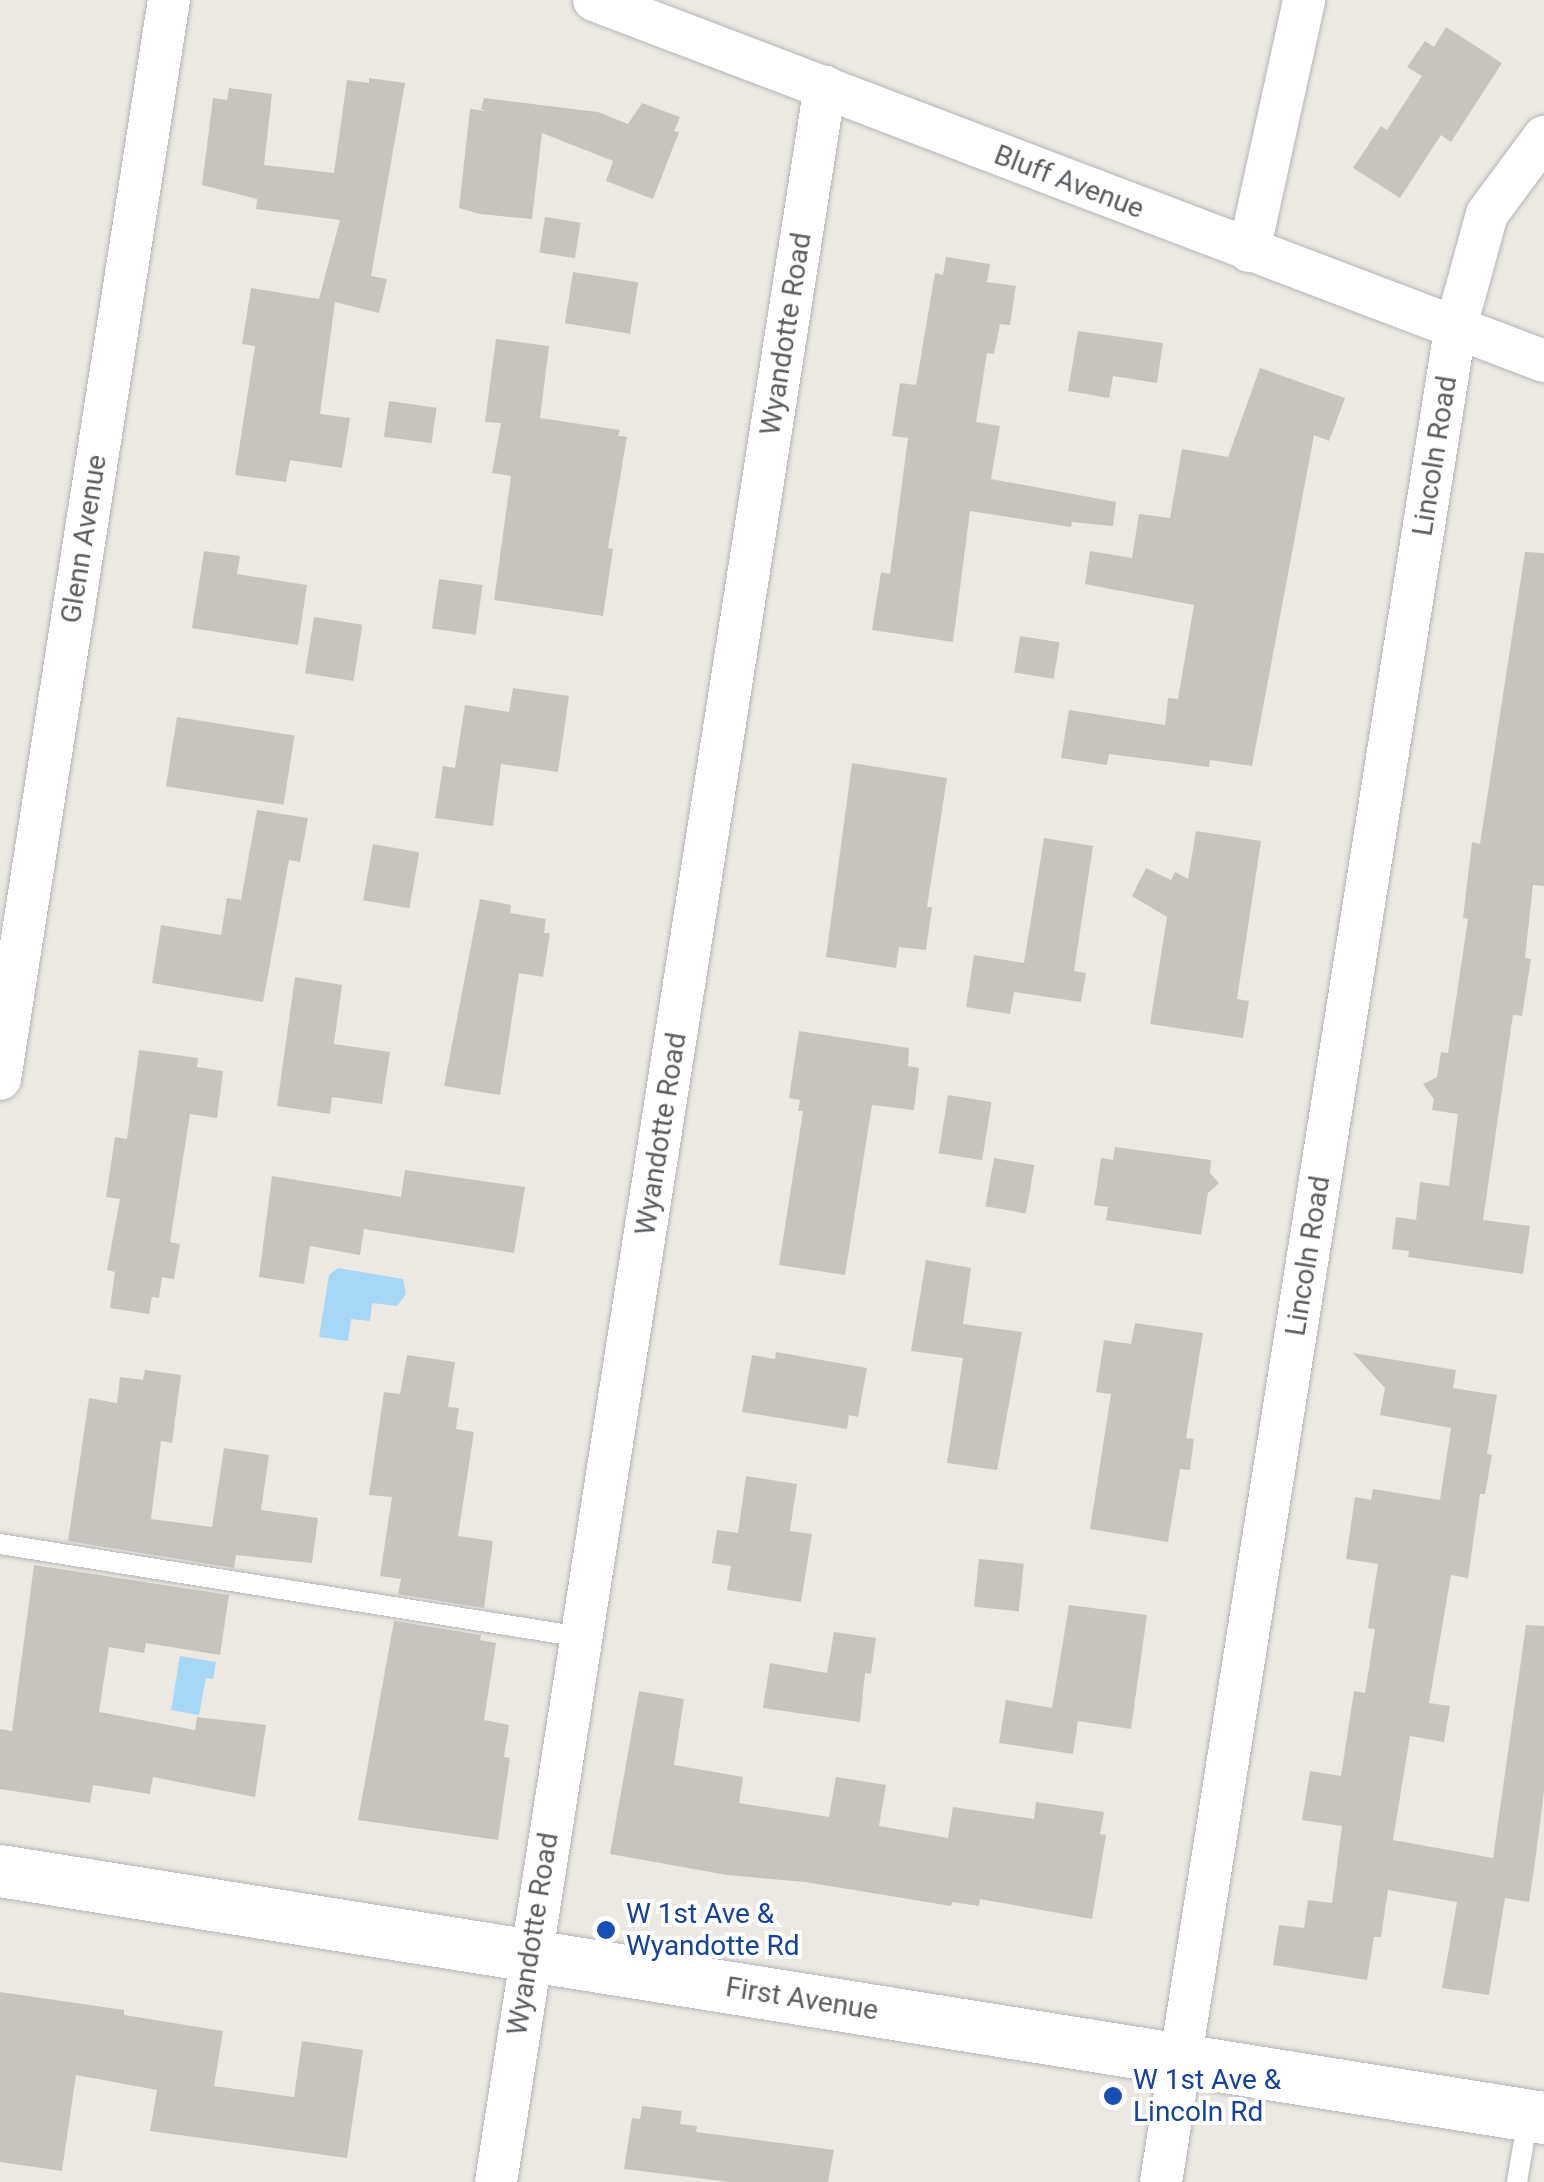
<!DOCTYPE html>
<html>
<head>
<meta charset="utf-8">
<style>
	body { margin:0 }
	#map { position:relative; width:1544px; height:2182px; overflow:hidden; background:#ece9e2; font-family:Roboto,sans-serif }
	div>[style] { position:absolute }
	.water>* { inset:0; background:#a7d7f7 }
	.building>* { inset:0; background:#c7c4bf; transform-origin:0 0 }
	.roads { filter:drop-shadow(0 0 2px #b3b5b8) drop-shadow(0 0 2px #b3b5b8) }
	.service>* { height:20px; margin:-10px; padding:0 10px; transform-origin:10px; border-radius:10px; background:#fff }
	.minor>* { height:42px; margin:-21px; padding:0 21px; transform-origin:21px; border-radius:21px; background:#fff }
	.tertiary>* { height:52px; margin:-26px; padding:0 26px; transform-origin:26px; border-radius:26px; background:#fff }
	.dots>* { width:28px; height:28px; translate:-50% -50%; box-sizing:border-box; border:5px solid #fff; border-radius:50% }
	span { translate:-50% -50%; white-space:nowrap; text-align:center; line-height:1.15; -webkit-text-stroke:8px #fff; paint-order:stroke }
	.street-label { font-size:28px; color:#5a5e61 }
	.transit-label { font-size:28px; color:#164399 }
	.left { translate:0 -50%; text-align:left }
</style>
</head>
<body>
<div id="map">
	<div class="water">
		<div style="clip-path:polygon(338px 1268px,403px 1279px,406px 1294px,397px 1306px,372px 1303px,370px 1321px,351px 1319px,348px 1341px,319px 1337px,329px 1275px)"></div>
		<div style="clip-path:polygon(180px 1656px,216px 1662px,213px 1679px,206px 1678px,199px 1715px,171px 1710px)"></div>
	</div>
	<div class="building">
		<div style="clip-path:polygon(1446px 27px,1502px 63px,1451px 142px,1441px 135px,1400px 198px,1353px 168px,1381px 126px,1387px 130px,1422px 76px,1407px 67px,1425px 41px,1434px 47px)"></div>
		<div style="clip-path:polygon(369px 78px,405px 83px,371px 276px,387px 279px,379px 313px,335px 302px,320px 414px,350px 418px,342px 468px,290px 460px,286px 482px,235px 475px,255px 346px,242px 344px,251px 288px,331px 301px,319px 299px,340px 220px,256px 209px,257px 199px,202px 185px,213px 98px,227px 100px,229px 88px,272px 94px,264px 165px,334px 173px,347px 80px,369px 83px)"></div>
		<div style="clip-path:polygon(484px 98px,598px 112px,628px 124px,642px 103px,680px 117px,674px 131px,679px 132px,653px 199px,606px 181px,613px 161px,542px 133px,532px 219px,480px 214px,459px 208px,470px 109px,486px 111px,481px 109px)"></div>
		<div style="left:545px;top:217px;width:36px;height:36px;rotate:9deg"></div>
		<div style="clip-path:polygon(946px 257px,990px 264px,987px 282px,1016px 286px,1010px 325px,1000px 324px,994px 354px,987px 353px,976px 422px,1000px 426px,991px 479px,1116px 502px,1113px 526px,1072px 522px,1071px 527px,970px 511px,953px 642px,872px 630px,881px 572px,890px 574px,908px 438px,892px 436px,900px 383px,916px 385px,935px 273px,943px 275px)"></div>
		<div style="left:573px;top:272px;width:66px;height:52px;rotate:9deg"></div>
		<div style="clip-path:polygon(1078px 331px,1163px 343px,1157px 383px,1113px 376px,1109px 398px,1068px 391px)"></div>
		<div style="clip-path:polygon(496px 339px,549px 346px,540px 418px,620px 430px,618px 436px,627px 437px,608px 548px,613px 549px,603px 616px,494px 600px,511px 476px,492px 473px,501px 423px,485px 422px)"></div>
		<div style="clip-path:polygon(1260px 368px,1345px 398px,1329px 441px,1314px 435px,1252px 766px,1210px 760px,1209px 767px,1109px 754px,1107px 765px,1061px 758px,1069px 710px,1165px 725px,1168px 698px,1178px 699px,1194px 605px,1085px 584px,1090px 551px,1132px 558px,1139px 514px,1170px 518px,1182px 449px,1228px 457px)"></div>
		<div style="left:389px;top:401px;width:48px;height:36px;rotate:8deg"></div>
		<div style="clip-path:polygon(204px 551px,240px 556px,237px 574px,307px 585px,298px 645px,192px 628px)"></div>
		<div style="clip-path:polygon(1525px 552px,1544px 553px,1544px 886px,1533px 885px,1525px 958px,1531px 959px,1522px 1016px,1513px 1015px,1483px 1220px,1530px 1226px,1523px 1274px,1408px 1257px,1409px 1251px,1392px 1249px,1396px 1217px,1416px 1220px,1420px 1182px,1449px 1186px,1458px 1114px,1432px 1110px,1434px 1099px,1423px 1084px,1437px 1077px,1441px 1052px,1448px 1053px,1468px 919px,1463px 918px,1472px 842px,1480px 844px)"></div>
		<div style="left:439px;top:579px;width:44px;height:50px;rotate:8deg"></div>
		<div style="left:314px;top:617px;width:49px;height:57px;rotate:9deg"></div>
		<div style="left:1020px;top:636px;width:40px;height:37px;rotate:9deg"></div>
		<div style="clip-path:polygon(513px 688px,569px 696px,558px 772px,501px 764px,493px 826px,435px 818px,443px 766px,455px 768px,465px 705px,509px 712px)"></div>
		<div style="left:177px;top:717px;width:119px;height:70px;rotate:9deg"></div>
		<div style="clip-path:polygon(852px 763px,947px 778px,927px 907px,932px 907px,926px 950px,899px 947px,896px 968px,826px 957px)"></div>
		<div style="clip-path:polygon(257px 810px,308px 818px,300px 862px,289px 860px,263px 1002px,152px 983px,161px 925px,221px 935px,227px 898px,241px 900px)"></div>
		<div style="clip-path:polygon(1196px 831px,1261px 841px,1237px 999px,1249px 1001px,1243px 1038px,1150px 1024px,1167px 917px,1132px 896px,1146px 868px,1171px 880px,1175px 872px,1188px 879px)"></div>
		<div style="clip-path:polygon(1044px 838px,1093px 846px,1074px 971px,1086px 973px,1081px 1002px,1014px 992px,1010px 1014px,966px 1007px,974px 955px,1024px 963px)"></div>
		<div style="left:373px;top:844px;width:47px;height:57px;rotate:10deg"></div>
		<div style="clip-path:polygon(480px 899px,511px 905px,510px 913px,546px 919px,544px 933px,550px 933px,543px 977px,519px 973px,500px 1095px,444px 1086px)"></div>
		<div style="clip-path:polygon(295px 977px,342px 985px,334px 1044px,390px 1052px,382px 1104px,332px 1097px,330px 1114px,277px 1106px)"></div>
		<div style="clip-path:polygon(799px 1031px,909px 1048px,908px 1066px,919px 1068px,914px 1110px,872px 1105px,845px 1275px,779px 1265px,803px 1111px,798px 1111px,800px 1100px,789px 1098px)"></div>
		<div style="clip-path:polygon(139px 1050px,198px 1058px,197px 1067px,223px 1071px,217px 1118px,190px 1114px,170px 1242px,180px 1244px,174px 1279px,162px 1277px,159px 1298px,152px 1297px,149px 1314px,110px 1308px,115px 1272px,107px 1270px,120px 1199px,106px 1197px,115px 1137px,127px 1139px)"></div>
		<div style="left:948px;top:1095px;width:44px;height:59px;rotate:9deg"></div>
		<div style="clip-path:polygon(1115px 1147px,1211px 1160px,1210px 1173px,1219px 1183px,1208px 1193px,1201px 1235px,1106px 1220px,1108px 1207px,1094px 1205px,1101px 1158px,1113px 1160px)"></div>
		<div style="left:994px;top:1158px;width:41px;height:49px;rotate:10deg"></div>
		<div style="clip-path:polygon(405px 1170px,525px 1187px,514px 1253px,364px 1229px,360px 1255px,310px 1246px,304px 1284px,259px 1277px,272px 1176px,401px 1197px)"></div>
		<div style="clip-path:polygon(926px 1260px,971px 1268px,963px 1324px,1022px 1332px,997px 1470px,947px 1463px,963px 1358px,911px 1351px)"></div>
		<div style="clip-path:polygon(1135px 1323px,1203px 1333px,1186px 1438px,1194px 1439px,1190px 1470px,1180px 1469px,1168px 1542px,1090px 1529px,1111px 1394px,1096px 1392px,1104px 1340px,1131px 1344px)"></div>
		<div style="clip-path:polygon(776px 1352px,867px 1368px,858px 1417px,849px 1415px,847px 1429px,742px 1412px,752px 1355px,775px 1359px)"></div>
		<div style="clip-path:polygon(1353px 1353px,1456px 1370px,1453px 1388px,1497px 1395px,1487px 1454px,1492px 1455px,1485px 1494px,1480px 1494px,1468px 1578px,1451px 1575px,1429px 1703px,1450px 1706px,1444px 1742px,1410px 1736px,1393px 1840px,1493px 1858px,1526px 1625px,1544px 1626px,1544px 1792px,1535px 1862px,1529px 1902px,1505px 1898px,1489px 1995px,1442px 1988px,1457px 1902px,1388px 1890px,1381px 1937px,1374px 1937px,1367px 1980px,1273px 1965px,1279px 1925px,1304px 1928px,1308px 1900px,1332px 1903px,1342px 1826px,1302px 1820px,1310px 1771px,1341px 1776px,1354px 1691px,1365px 1693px,1375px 1629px,1368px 1628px,1378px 1564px,1346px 1559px,1355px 1497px,1371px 1500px,1373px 1489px,1440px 1500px,1451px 1428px,1380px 1415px,1385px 1388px)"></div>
		<div style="clip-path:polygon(407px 1355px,455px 1362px,448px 1407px,459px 1408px,456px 1429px,474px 1432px,458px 1536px,493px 1541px,484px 1608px,398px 1594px,401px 1579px,380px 1576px,392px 1497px,369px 1495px,384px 1392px,400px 1394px)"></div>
		<div style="clip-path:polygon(145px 1370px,181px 1375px,172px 1443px,161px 1441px,151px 1519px,212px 1527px,224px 1448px,269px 1455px,261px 1510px,318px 1518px,312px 1563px,236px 1555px,234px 1568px,68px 1541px,89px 1398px,117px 1403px,120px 1377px,143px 1380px)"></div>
		<div style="clip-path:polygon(746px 1476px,797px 1484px,790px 1531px,812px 1534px,801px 1602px,727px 1590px,731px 1566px,712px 1563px,717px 1530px,738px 1533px)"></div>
		<div style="left:979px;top:1559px;width:45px;height:48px;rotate:6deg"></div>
		<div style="clip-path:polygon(34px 1565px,229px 1595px,220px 1655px,146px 1643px,144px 1653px,109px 1647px,99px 1712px,195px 1730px,197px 1717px,266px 1725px,255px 1797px,153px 1777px,150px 1794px,93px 1785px,90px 1803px,0 1789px,0 1729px,12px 1731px)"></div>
		<div style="clip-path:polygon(1069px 1605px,1147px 1615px,1131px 1729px,1078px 1721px,1073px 1754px,999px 1743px,1006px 1700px,1052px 1708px)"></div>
		<div style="clip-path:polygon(394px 1621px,481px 1635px,480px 1640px,496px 1643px,484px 1720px,509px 1725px,504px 1757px,510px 1758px,498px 1840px,358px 1820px)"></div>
		<div style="clip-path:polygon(834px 1632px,876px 1638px,871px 1674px,865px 1673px,860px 1722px,763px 1708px,770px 1663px,827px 1673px)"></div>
		<div style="clip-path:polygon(639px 1691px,684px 1699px,674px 1765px,743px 1777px,739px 1803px,829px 1817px,836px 1777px,886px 1785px,879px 1826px,948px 1838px,953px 1807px,1034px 1819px,1036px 1802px,1104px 1812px,1100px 1834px,1106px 1835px,1092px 1919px,980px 1899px,979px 1906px,952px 1902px,951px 1906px,805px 1882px,727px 1875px,610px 1854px)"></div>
		<div style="clip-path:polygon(0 1992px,124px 2010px,124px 2015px,223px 2031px,214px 2086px,294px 2097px,302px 2041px,363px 2050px,347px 2158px,150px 2131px,157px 2090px,76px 2075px,62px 2171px,0 2162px)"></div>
		<div style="clip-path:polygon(642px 2106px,682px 2111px,680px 2124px,697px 2126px,696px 2132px,834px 2150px,828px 2182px,730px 2182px,624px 2169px,632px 2118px,640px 2119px)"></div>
	</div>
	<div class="roads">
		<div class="service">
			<div style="left:0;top:1544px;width:588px;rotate:9.09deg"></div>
			<div style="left:1517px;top:2182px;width:66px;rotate:-80.4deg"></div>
		</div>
		<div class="minor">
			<div style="left:594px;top:0;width:1016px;rotate:20.81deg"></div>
			<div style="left:1249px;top:251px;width:257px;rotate:-77.6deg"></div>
			<div style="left:0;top:1079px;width:1092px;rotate:-81.1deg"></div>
			<div style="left:496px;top:2182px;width:2121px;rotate:-81.08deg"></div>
			<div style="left:1161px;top:2182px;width:1875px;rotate:-80.98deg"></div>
			<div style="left:1455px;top:330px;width:120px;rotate:-74.6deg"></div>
			<div style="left:1487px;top:214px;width:96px;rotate:-53.5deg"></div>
		</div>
		<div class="tertiary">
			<div style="left:0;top:1871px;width:1564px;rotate:9.09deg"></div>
		</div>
	</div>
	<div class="dots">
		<div style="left:606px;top:1930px;background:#1a4fb4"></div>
		<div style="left:1113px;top:2096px;background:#1a4fb4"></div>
	</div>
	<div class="street-label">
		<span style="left:1069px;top:182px;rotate:21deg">Bluff Avenue</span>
		<span style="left:786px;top:334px;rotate:-81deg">Wyandotte Road</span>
		<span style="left:1435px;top:456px;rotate:-81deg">Lincoln Road</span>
		<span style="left:84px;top:539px;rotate:-81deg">Glenn Avenue</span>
		<span style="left:661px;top:1134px;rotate:-81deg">Wyandotte Road</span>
		<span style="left:1308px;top:1256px;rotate:-81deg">Lincoln Road</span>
		<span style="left:533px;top:1934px;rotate:-81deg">Wyandotte Road</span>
		<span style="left:802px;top:1999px;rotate:9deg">First Avenue</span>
	</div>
	<div class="transit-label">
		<span class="left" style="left:626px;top:1930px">W 1st Ave &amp;<br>Wyandotte Rd</span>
		<span class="left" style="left:1133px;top:2096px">W 1st Ave &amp;<br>Lincoln Rd</span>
	</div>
</div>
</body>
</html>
